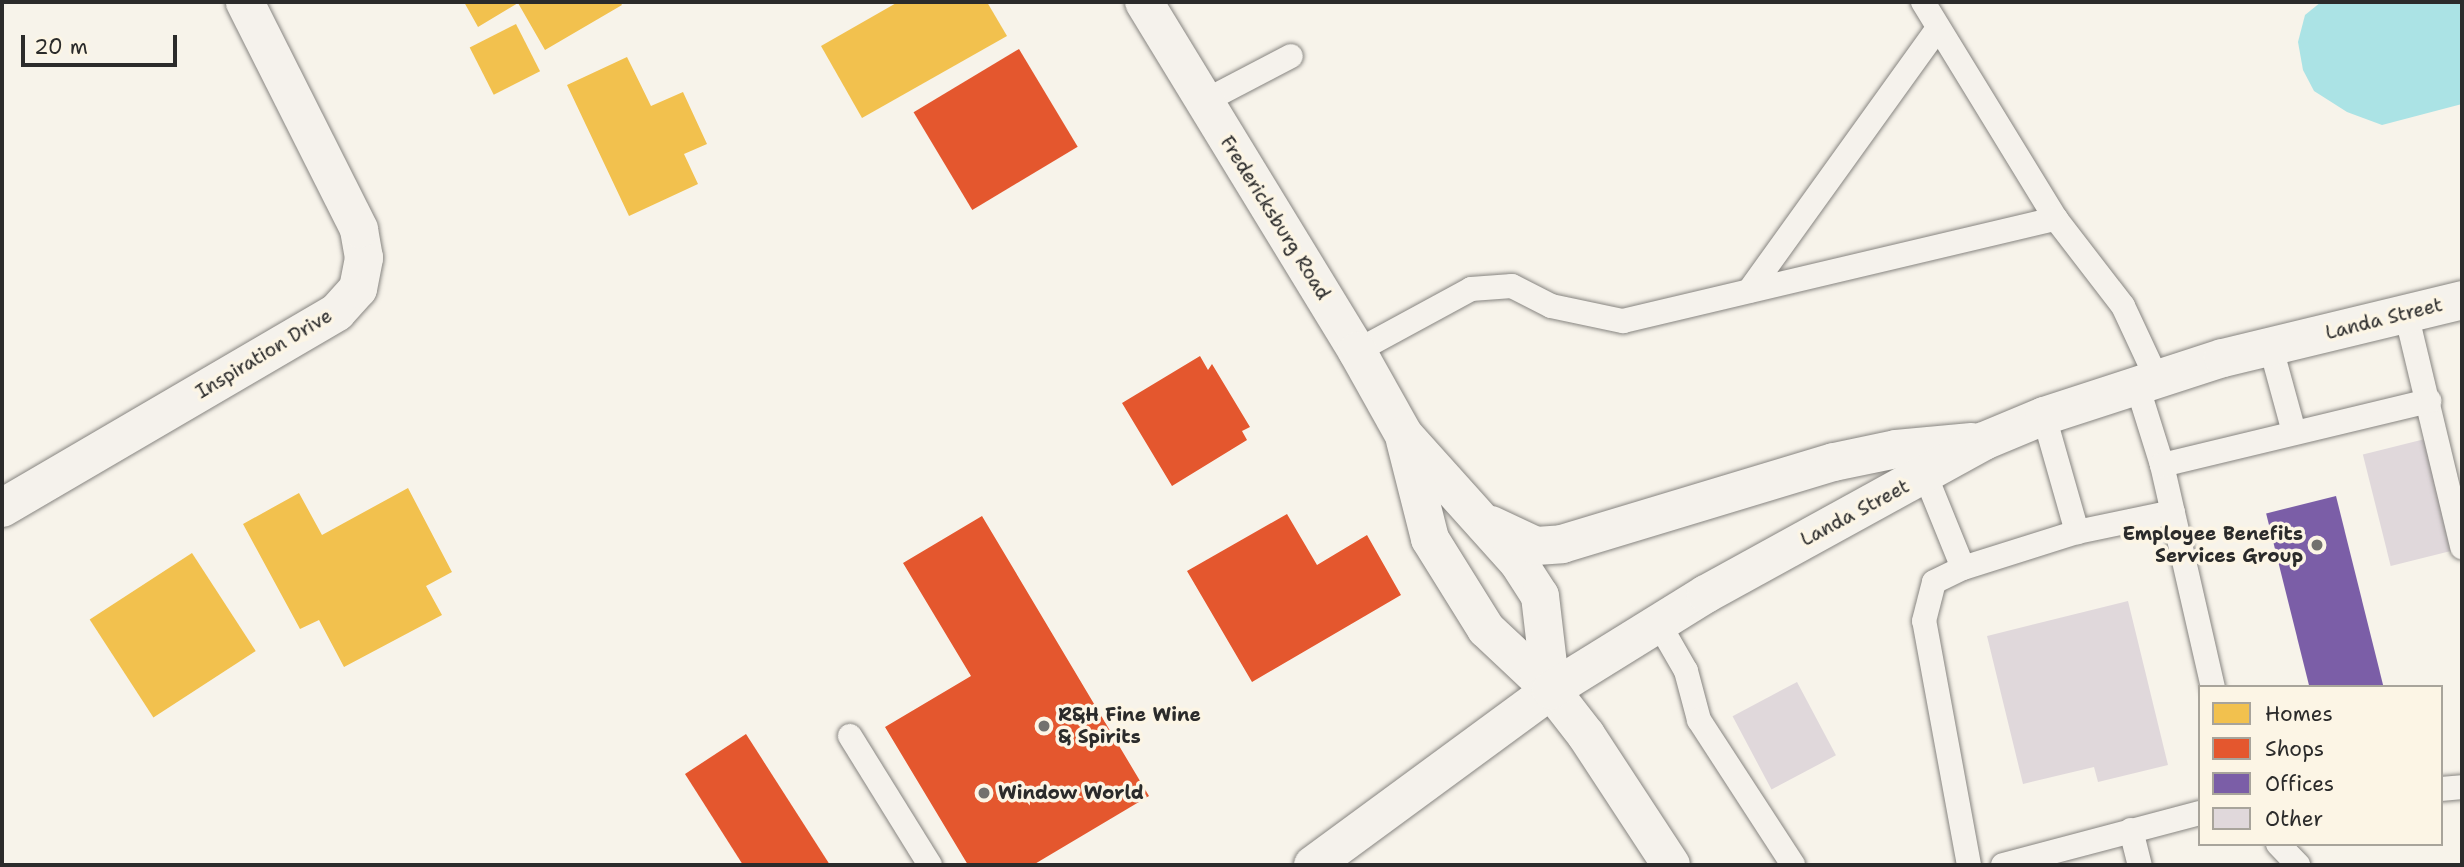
<!DOCTYPE html>
<html>
<head>
<meta charset="utf-8">
<style>
	body { margin:0 }
	#map { position:relative; width:2464px; height:867px; overflow:hidden; background:#f7f3ea; font-family:"Shantell Sans",sans-serif }
	div>[style] { position:absolute }
	.water>* { inset:0; background:#abe3e5 }
	.homes>* { inset:0; background:#f2c14e; transform-origin:0 0 }
	.shops>* { inset:0; background:#e4572e; transform-origin:0 0 }
	.offices>* { inset:0; background:#7b5ea7; transform-origin:0 0 }
	.building>* { inset:0; background:#e0d8db; transform-origin:0 0 }
	.roads { filter:drop-shadow(0 0 2px #878581) drop-shadow(0 0 2px #878581) }
	.lane>* { height:24px; margin:-12px; padding:0 12px; transform-origin:12px; border-radius:12px; background:#f5f2ec }
	.street>* { height:38px; margin:-19px; padding:0 19px; transform-origin:19px; border-radius:19px; background:#f5f2ec }
	.secondary>* { height:38px; margin:-19px; padding:0 19px; transform-origin:19px; border-radius:19px; background:#f5f2ec }
	.dots>* { width:19px; height:19px; translate:-50% -50%; box-sizing:border-box; border:4px solid #fcf5e5; border-radius:50% }
	span { translate:-50% -50%; white-space:nowrap; text-align:center; line-height:1.15; -webkit-text-stroke:7px #fcf5e5; paint-order:stroke }
	.street-label { font-size:19px; color:#2b2b2b }
	.poi-label { font-size:19px; color:#2b2b2b; font-weight:700 }
	.right { translate:-100% -50%; text-align:right }
	.left { translate:0 -50%; text-align:left }
	.frame { position:absolute; inset:0; border:4px solid #2b2b2b; pointer-events:none }
	.legend { position:absolute; left:2198px; top:685px; width:245px; height:161px; box-sizing:border-box; background:#fcf5e5; border:2px solid #a8a49b; margin:0; padding:9px 12px; list-style:none; font-size:21px; color:#2b2b2b }
	.legend li { display:flex; align-items:center; gap:14px; height:35px }
	.legend b { width:35px; border:2px solid #a8a49b }
	.scale { position:absolute; left:21px; top:35px; width:156px; height:32px; box-sizing:border-box; border:4px solid #2b2b2b; border-top:0; padding-left:9px; font-size:21px; line-height:24px; white-space:nowrap; color:#2b2b2b; -webkit-text-stroke:5px #fcf5e5; paint-order:stroke }
</style>
</head>
<body>
<div id="map">
	<div class="water">
		<div style="clip-path:polygon(2321px 2px,2462px 2px,2462px 104px,2382px 125px,2347px 112px,2314px 91px,2303px 70px,2298px 42px,2305px 15px)"></div>
	</div>
	<div class="homes">
		<div style="clip-path:polygon(464px 2px,620px 2px,622px 5px,545px 50px,518px 3px,478px 27px)"></div>
		<div style="clip-path:polygon(898px 2px,987px 2px,1007px 36px,862px 118px,821px 46px)"></div>
		<div style="left:516px;top:24px;width:53px;height:52px;rotate:63deg"></div>
		<div style="clip-path:polygon(627px 57px,651px 106px,683px 92px,707px 144px,684px 154px,698px 184px,629px 216px,567px 85px)"></div>
		<div style="clip-path:polygon(408px 488px,452px 572px,426px 586px,442px 615px,344px 667px,319px 620px,300px 629px,243px 524px,299px 493px,322px 535px)"></div>
		<div style="left:192px;top:553px;width:117px;height:122px;rotate:57deg"></div>
	</div>
	<div class="shops">
		<div style="left:1019px;top:49px;width:114px;height:123px;rotate:59deg"></div>
		<div style="clip-path:polygon(1200px 356px,1208px 370px,1212px 364px,1250px 427px,1242px 431px,1247px 440px,1172px 486px,1122px 403px)"></div>
		<div style="clip-path:polygon(1287px 514px,1317px 565px,1367px 535px,1401px 595px,1252px 682px,1187px 571px)"></div>
		<div style="clip-path:polygon(982px 516px,1149px 796px,1033px 865px,968px 865px,885px 727px,971px 676px,903px 563px)"></div>
		<div style="clip-path:polygon(746px 734px,830px 865px,743px 865px,685px 774px)"></div>
	</div>
	<div class="offices">
		<div style="left:2336px;top:496px;width:197px;height:72px;rotate:76deg"></div>
	</div>
	<div class="building">
		<div style="left:2425px;top:439px;width:115px;height:64px;rotate:76deg"></div>
		<div style="clip-path:polygon(2128px 601px,2168px 765px,2098px 782px,2094px 767px,2023px 784px,1987px 636px)"></div>
		<div style="left:1797px;top:682px;width:83px;height:73px;rotate:62deg"></div>
	</div>
	<div class="roads">
		<div class="lane">
			<div style="left:1923px;top:2px;width:255px;rotate:58.5deg"></div>
			<div style="left:1203px;top:102px;width:99px;rotate:-27.6deg"></div>
			<div style="left:1749px;top:291px;width:324px;rotate:-54.3deg"></div>
			<div style="left:2406px;top:313px;width:241px;rotate:76.5deg"></div>
			<div style="left:2271px;top:348px;width:87px;rotate:74.7deg"></div>
			<div style="left:1357px;top:351px;width:130px;rotate:-28.5deg"></div>
			<div style="left:1471px;top:289px;width:41px;rotate:-4.2deg"></div>
			<div style="left:1512px;top:286px;width:44px;rotate:27.1deg"></div>
			<div style="left:1551px;top:306px;width:74px;rotate:11.8deg"></div>
			<div style="left:1623px;top:321px;width:445px;rotate:-13.3deg"></div>
			<div style="left:2056px;top:219px;width:110px;rotate:52.4deg"></div>
			<div style="left:2123px;top:306px;width:81px;rotate:65deg"></div>
			<div style="left:2137px;top:385px;width:84px;rotate:72.6deg"></div>
			<div style="left:2162px;top:465px;width:228px;rotate:77.1deg"></div>
			<div style="left:2044px;top:416px;width:121px;rotate:74.1deg"></div>
			<div style="left:1920px;top:462px;width:114px;rotate:67.9deg"></div>
			<div style="left:2162px;top:465px;width:275px;rotate:-13.5deg"></div>
			<div style="left:1659px;top:624px;width:54px;rotate:60.1deg"></div>
			<div style="left:1686px;top:671px;width:51px;rotate:75.1deg"></div>
			<div style="left:1699px;top:720px;width:173px;rotate:57deg"></div>
			<div style="left:850px;top:736px;width:152px;rotate:58.2deg"></div>
			<div style="left:2441px;top:789px;width:21px;rotate:-5deg"></div>
			<div style="left:2131px;top:830px;width:36px;rotate:76deg"></div>
			<div style="left:2278px;top:844px;width:29px;rotate:46deg"></div>
			<div style="left:1969px;top:865px;width:248px;rotate:-100.4deg"></div>
			<div style="left:1924px;top:621px;width:40px;rotate:-75.6deg"></div>
			<div style="left:1934px;top:582px;width:32px;rotate:-26deg"></div>
			<div style="left:1963px;top:568px;width:120px;rotate:-17.5deg"></div>
			<div style="left:2077px;top:532px;width:98px;rotate:-11.8deg"></div>
			<div style="left:2003px;top:865px;width:204px;rotate:-14.8deg"></div>
		</div>
		<div class="street">
			<div style="left:2px;top:508px;width:388px;rotate:-30.3deg"></div>
			<div style="left:337px;top:312px;width:31px;rotate:-48deg"></div>
			<div style="left:358px;top:289px;width:32px;rotate:-79deg"></div>
			<div style="left:364px;top:258px;width:29px;rotate:-100deg"></div>
			<div style="left:359px;top:229px;width:254px;rotate:-116.7deg"></div>
			<div style="left:1551px;top:690px;width:57px;rotate:52.1deg"></div>
			<div style="left:1586px;top:735px;width:155px;rotate:56.8deg"></div>
		</div>
		<div class="secondary">
			<div style="left:1144px;top:2px;width:409px;rotate:58.6deg"></div>
			<div style="left:1357px;top:351px;width:96px;rotate:60.8deg"></div>
			<div style="left:1404px;top:435px;width:171px;rotate:48.1deg"></div>
			<div style="left:1518px;top:562px;width:40px;rotate:57.1deg"></div>
			<div style="left:1540px;top:596px;width:95px;rotate:83.3deg"></div>
			<div style="left:1405px;top:440px;width:102px;rotate:75.8deg"></div>
			<div style="left:1430px;top:539px;width:106px;rotate:58.1deg"></div>
			<div style="left:1486px;top:629px;width:89px;rotate:43.2deg"></div>
			<div style="left:1491px;top:525px;width:50px;rotate:25deg"></div>
			<div style="left:1536px;top:546px;width:26px;rotate:-4deg"></div>
			<div style="left:1562px;top:544px;width:284px;rotate:-16.8deg"></div>
			<div style="left:1834px;top:462px;width:63px;rotate:-11.8deg"></div>
			<div style="left:1896px;top:449px;width:76px;rotate:-5.3deg"></div>
			<div style="left:1313px;top:865px;width:295px;rotate:-36.3deg"></div>
			<div style="left:1551px;top:690px;width:182px;rotate:-31.8deg"></div>
			<div style="left:1706px;top:594px;width:317px;rotate:-28.8deg"></div>
			<div style="left:1984px;top:441px;width:65px;rotate:-22.6deg"></div>
			<div style="left:2044px;top:416px;width:188px;rotate:-18deg"></div>
			<div style="left:2223px;top:358px;width:246px;rotate:-13.6deg"></div>
		</div>
	</div>
	<div class="dots">
		<div style="left:2317px;top:545px;background:#72716e"></div>
		<div style="left:1044px;top:726px;background:#72716e"></div>
		<div style="left:984px;top:793px;background:#72716e"></div>
	</div>
	<div class="street-label">
		<span style="left:1275px;top:218px;rotate:58deg">Fredericksburg Road</span>
		<span style="left:2384px;top:319px;rotate:-14deg">Landa Street</span>
		<span style="left:264px;top:354px;rotate:-31deg">Inspiration Drive</span>
		<span style="left:1855px;top:513px;rotate:-28deg">Landa Street</span>
	</div>
	<div class="poi-label">
		<span class="right" style="left:2303px;top:545px">Employee Benefits<br>Services Group</span>
		<span class="left" style="left:1058px;top:726px">R&amp;H Fine Wine<br>&amp; Spirits</span>
		<span class="left" style="left:998px;top:793px">Window World</span>
	</div>
	<div class="frame"></div>
	<ul class="legend">
	<li><b style="height:19px;background:#f2c14e"></b>Homes</li>
	<li><b style="height:19px;background:#e4572e"></b>Shops</li>
	<li><b style="height:19px;background:#7b5ea7"></b>Offices</li>
	<li><b style="height:19px;background:#e0d8db"></b>Other</li>
	</ul>
	<div class="scale">20 m</div>
</div>
</body>
</html>
